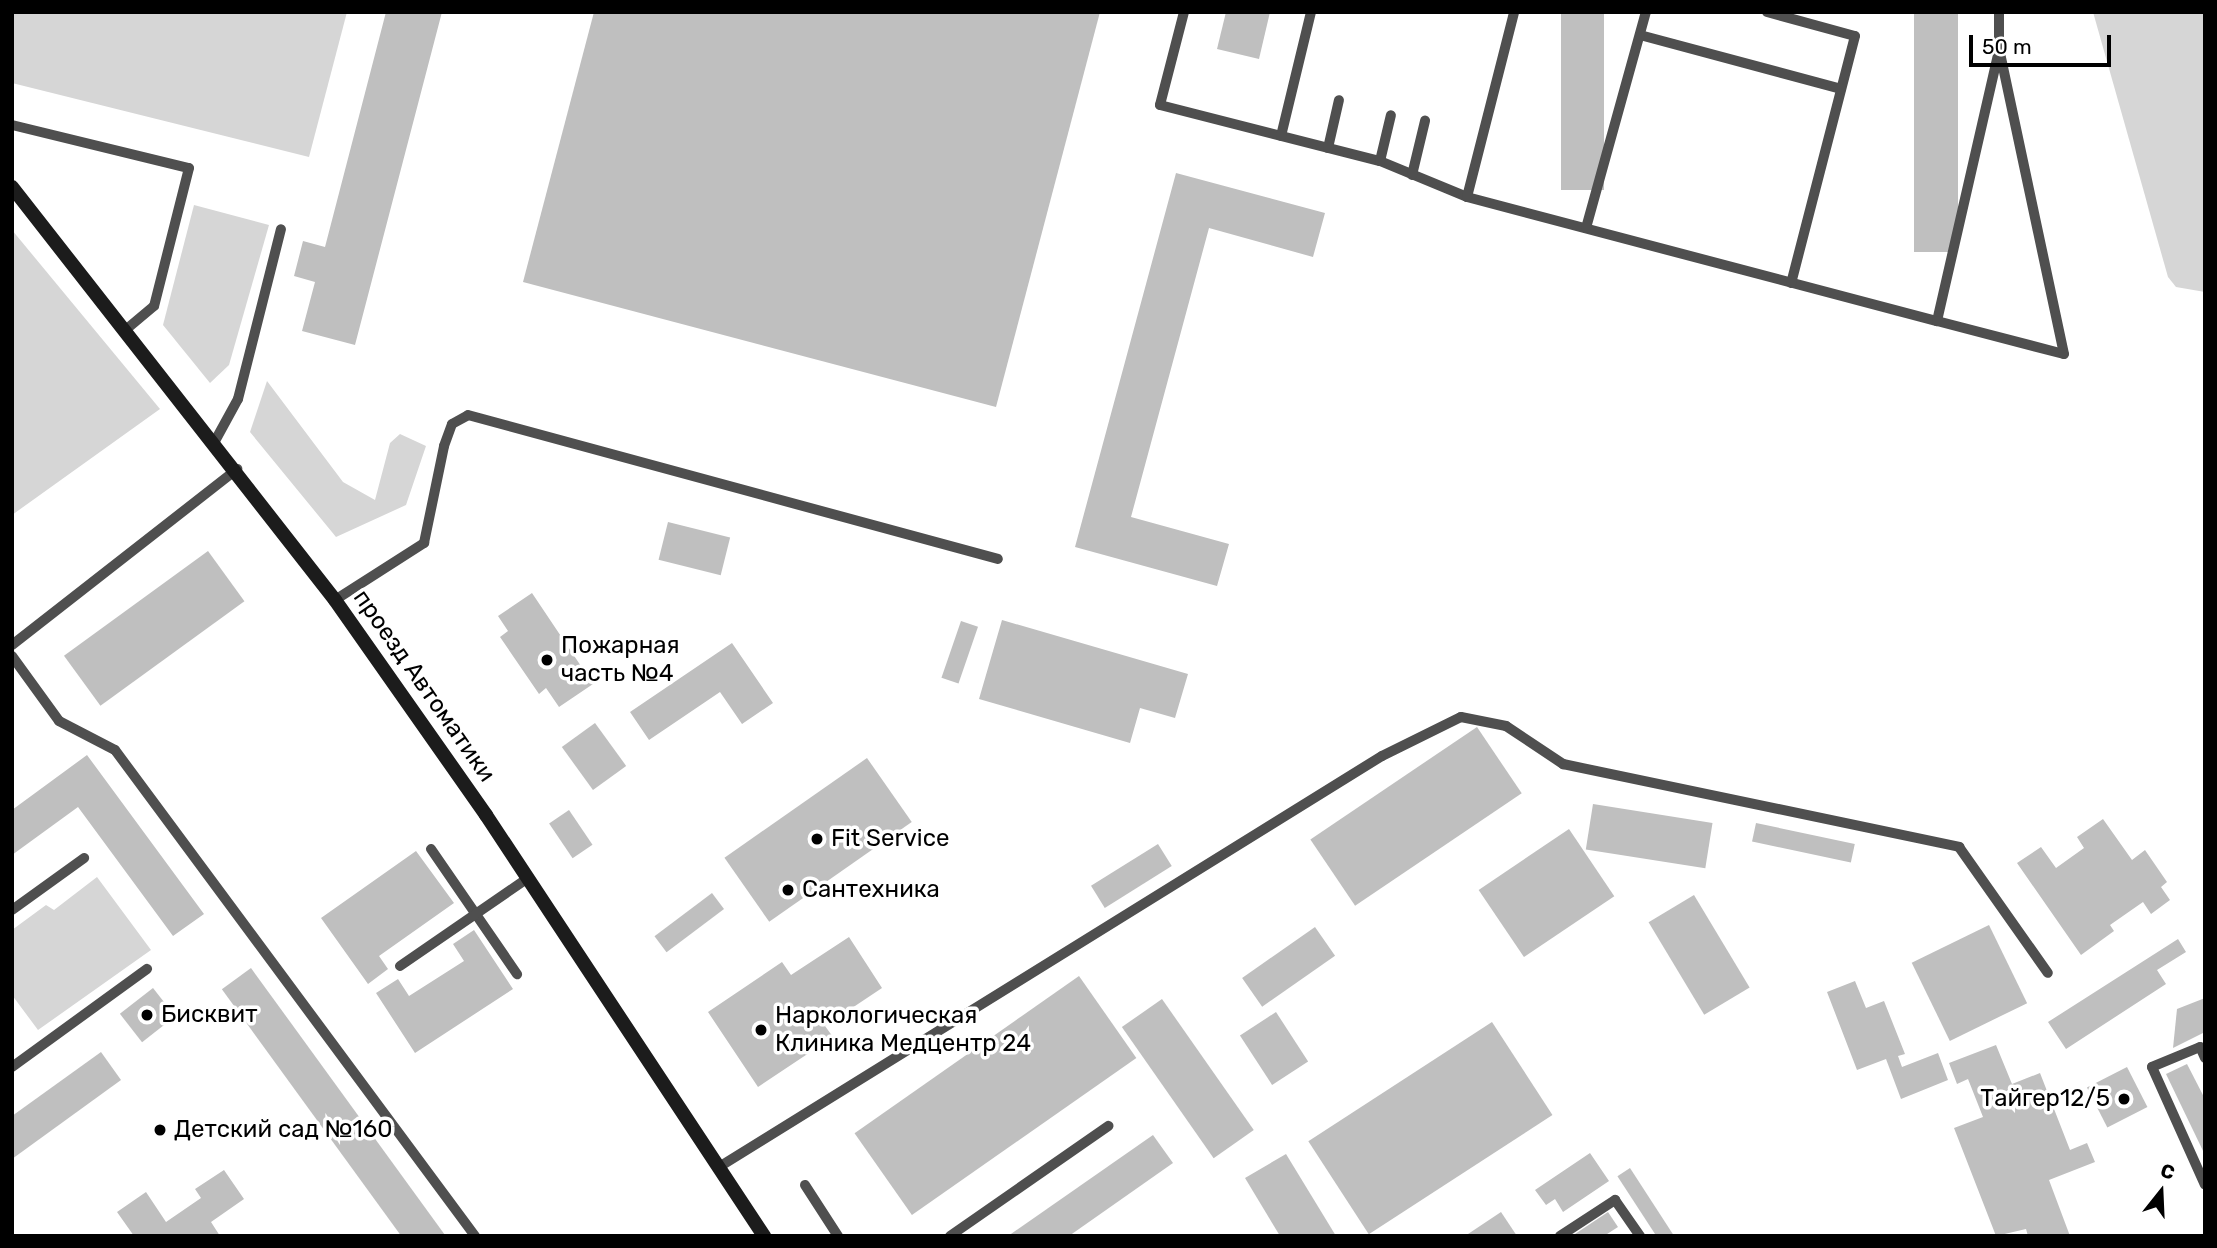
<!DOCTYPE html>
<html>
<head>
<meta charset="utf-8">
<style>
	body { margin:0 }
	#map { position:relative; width:2217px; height:1248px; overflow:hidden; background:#fff; font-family:Rubik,sans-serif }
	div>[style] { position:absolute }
	.green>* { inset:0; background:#d6d6d6 }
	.building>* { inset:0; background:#bfbfbf; transform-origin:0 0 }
	.service>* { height:10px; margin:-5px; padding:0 5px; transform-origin:5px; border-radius:5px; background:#4f4f4f }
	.secondary>* { height:14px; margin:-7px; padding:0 7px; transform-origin:7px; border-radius:7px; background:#1c1c1c }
	.dots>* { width:19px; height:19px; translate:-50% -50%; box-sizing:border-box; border:4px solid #fff; border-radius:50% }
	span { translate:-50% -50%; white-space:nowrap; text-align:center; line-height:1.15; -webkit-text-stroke:7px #fff; paint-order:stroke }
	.poi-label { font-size:24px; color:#000 }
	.left { translate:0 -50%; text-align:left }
	.right { translate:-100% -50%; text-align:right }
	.street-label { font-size:24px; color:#000 }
	.frame { position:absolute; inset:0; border:14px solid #000; pointer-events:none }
	.north { position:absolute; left:2126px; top:1157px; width:70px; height:70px; -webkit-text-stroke:5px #fff; paint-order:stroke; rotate:18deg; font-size:19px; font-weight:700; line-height:28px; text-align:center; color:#000 }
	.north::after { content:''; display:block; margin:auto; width:24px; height:32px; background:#000; clip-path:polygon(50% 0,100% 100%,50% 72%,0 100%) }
	.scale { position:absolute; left:1969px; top:35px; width:142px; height:32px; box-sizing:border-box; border:4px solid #000; border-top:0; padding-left:9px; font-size:21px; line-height:24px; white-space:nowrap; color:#000; -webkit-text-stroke:5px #fff; paint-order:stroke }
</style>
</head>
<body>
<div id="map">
	<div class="green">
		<div style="clip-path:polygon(12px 12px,347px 12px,309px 157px,12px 83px)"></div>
		<div style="clip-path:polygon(2093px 12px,2205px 12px,2205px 292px,2176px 287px,2168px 277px)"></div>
		<div style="clip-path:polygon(194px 205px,269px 225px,229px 365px,210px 383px,163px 325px)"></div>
		<div style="clip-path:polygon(12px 230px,160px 409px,12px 515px)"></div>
		<div style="clip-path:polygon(267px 381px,343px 482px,375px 500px,390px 443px,400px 434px,426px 446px,406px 505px,336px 537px,250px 432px)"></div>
		<div style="clip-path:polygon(97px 877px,151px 950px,38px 1030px,12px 995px,12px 930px,46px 905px,54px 910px)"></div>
	</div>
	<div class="building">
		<div style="clip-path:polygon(386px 12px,442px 12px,355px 345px,302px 331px,315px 282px,294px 276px,303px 241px,325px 247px)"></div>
		<div style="clip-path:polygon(594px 12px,1100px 12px,996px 407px,523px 282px)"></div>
		<div style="clip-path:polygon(1226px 12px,1270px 12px,1259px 59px,1217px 49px)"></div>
		<div style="left:1561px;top:12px;width:43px;height:178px"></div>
		<div style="left:1914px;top:12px;width:44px;height:240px"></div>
		<div style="clip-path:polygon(1176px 173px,1325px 213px,1313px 257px,1209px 228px,1131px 517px,1229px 544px,1217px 586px,1075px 547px)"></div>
		<div style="left:668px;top:522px;width:64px;height:39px;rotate:14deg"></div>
		<div style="left:208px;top:551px;width:62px;height:178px;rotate:54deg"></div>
		<div style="clip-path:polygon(532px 593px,593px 684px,559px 707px,546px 688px,539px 694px,500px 637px,508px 631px,498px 616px)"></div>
		<div style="clip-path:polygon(1002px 620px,1188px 674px,1175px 718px,1140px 708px,1130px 743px,979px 699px)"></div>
		<div style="left:961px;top:621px;width:18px;height:60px;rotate:19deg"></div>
		<div style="clip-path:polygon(732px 643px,773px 703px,742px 724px,720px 692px,649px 740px,630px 712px)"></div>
		<div style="left:595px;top:723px;width:53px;height:41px;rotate:54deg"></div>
		<div style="left:1477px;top:727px;width:80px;height:201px;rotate:56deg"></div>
		<div style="clip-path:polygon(87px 755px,204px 914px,173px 936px,78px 807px,12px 855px,12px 810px)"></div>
		<div style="left:867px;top:758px;width:78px;height:174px;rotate:55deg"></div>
		<div style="left:1593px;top:804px;width:121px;height:46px;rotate:9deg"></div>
		<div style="left:569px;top:810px;width:42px;height:24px;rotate:56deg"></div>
		<div style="clip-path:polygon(2103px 819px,2132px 860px,2145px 850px,2167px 882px,2161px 887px,2170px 900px,2151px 914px,2143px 902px,2110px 925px,2114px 931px,2081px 955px,2017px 863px,2041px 847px,2056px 868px,2084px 848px,2077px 837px)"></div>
		<div style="left:1756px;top:823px;width:101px;height:19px;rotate:12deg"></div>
		<div style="left:1569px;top:829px;width:81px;height:109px;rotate:56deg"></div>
		<div style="left:1158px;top:844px;width:26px;height:79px;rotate:58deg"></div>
		<div style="clip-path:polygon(416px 851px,454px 903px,379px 956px,388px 969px,368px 984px,321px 918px)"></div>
		<div style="left:712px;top:893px;width:20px;height:72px;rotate:53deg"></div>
		<div style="left:1694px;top:895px;width:108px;height:53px;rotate:59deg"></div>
		<div style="left:1989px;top:925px;width:87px;height:86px;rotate:64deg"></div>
		<div style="left:1315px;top:927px;width:35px;height:89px;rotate:55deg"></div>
		<div style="clip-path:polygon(474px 930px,513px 989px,415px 1053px,376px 993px,398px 979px,409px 996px,464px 961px,453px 944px)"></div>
		<div style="clip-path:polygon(849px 937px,882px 988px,825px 1026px,833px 1037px,758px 1087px,708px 1012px,782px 962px,791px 975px)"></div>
		<div style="clip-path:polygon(2178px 939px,2186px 952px,2157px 970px,2166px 984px,2066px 1049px,2048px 1022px)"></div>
		<div style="left:251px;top:968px;width:330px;height:36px;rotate:54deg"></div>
		<div style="left:1079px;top:976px;width:100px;height:274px;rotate:55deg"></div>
		<div style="clip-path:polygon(1855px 981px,1866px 1008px,1884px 1001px,1905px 1054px,1898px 1056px,1902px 1067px,1938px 1053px,1948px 1080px,1901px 1099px,1886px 1059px,1857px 1070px,1827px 992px)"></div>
		<div style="left:153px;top:988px;width:36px;height:42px;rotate:52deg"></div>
		<div style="clip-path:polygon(2205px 998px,2205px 1032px,2173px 1048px,2177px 1009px)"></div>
		<div style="left:1162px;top:999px;width:160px;height:49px;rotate:55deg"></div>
		<div style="left:1276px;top:1012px;width:59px;height:43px;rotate:57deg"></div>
		<div style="left:1492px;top:1022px;width:111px;height:219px;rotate:57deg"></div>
		<div style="clip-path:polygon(1996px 1045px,2012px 1084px,2040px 1073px,2070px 1150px,2087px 1143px,2095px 1162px,2049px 1180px,2070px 1236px,2028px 1236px,2026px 1229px,1996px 1236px,1954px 1128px,1983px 1117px,1968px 1079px,1957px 1084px,1949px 1063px)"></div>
		<div style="clip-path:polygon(101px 1052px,121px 1080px,12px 1159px,12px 1116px)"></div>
		<div style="clip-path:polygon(2187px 1064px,2205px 1099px,2205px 1155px,2166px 1074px)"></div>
		<div style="left:2127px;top:1067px;width:45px;height:45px;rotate:63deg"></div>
		<div style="clip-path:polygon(1153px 1135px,1173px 1163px,1069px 1236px,1008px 1236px)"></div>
		<div style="clip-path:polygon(1590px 1153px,1609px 1181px,1563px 1212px,1555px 1199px,1546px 1205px,1535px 1190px)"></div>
		<div style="clip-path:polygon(1286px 1154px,1336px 1236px,1280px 1236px,1245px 1178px)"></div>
		<div style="left:1630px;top:1168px;width:81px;height:15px;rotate:57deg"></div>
		<div style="clip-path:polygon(224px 1170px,244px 1199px,211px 1222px,220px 1236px,134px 1236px,117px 1212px,146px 1192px,166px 1222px,201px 1198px,195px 1189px)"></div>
		<div style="clip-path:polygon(1501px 1212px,1517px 1236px,1465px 1236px)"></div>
		<div style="clip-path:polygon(1608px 1212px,1618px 1227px,1604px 1236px,1572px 1236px)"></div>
	</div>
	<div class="service">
		<div style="left:1184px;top:12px;width:96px;rotate:104.5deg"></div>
		<div style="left:1160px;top:105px;width:227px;rotate:14.3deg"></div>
		<div style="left:1380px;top:161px;width:94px;rotate:22.5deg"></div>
		<div style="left:1467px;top:197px;width:486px;rotate:14.8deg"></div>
		<div style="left:1937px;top:321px;width:278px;rotate:-77.1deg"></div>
		<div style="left:1999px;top:50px;width:38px;rotate:-90deg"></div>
		<div style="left:1767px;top:12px;width:91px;rotate:15.3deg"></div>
		<div style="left:1855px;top:36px;width:255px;rotate:104.5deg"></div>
		<div style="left:1640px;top:35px;width:208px;rotate:15deg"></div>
		<div style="left:12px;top:125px;width:182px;rotate:13.7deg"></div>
		<div style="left:189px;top:168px;width:142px;rotate:104.2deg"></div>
		<div style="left:154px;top:306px;width:35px;rotate:140deg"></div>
		<div style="left:1281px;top:136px;width:128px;rotate:-76.4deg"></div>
		<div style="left:1328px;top:148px;width:49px;rotate:-77.1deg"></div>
		<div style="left:1380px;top:161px;width:47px;rotate:-76.6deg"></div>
		<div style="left:1412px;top:175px;width:56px;rotate:-76.5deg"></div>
		<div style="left:1467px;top:197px;width:191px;rotate:-75.7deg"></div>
		<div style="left:1586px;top:228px;width:224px;rotate:-74.5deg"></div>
		<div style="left:1937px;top:321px;width:131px;rotate:14.6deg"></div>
		<div style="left:2064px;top:354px;width:308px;rotate:-102deg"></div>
		<div style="left:215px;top:441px;width:48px;rotate:-61.3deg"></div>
		<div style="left:238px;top:399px;width:175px;rotate:-75.8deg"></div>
		<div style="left:335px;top:600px;width:106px;rotate:-32.6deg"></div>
		<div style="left:424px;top:543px;width:99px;rotate:-78.3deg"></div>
		<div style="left:444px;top:446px;width:23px;rotate:-70deg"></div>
		<div style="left:452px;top:424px;width:18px;rotate:-29deg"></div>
		<div style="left:468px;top:415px;width:549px;rotate:15.2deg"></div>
		<div style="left:12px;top:645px;width:286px;rotate:-38deg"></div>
		<div style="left:12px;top:656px;width:80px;rotate:54.1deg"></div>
		<div style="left:59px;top:721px;width:63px;rotate:27.4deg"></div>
		<div style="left:115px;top:750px;width:605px;rotate:53.47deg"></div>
		<div style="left:431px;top:849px;width:152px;rotate:55.5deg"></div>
		<div style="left:12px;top:910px;width:89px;rotate:-35.8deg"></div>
		<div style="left:400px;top:966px;width:155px;rotate:-34.5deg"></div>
		<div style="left:2205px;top:1058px;width:12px;rotate:-114deg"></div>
		<div style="left:2200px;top:1047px;width:52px;rotate:157.4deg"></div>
		<div style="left:2152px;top:1067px;width:129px;rotate:65.8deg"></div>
		<div style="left:12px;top:1067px;width:167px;rotate:-36deg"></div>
		<div style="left:719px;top:1167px;width:780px;rotate:-31.8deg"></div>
		<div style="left:1382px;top:756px;width:88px;rotate:-26.3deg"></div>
		<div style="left:1461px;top:717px;width:46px;rotate:11.3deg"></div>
		<div style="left:1506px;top:726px;width:69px;rotate:33.7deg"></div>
		<div style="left:1563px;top:764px;width:405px;rotate:11.8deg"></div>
		<div style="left:1959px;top:847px;width:154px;rotate:54.8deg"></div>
		<div style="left:805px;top:1185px;width:61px;rotate:57.1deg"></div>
		<div style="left:950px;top:1236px;width:193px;rotate:-34.8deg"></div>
		<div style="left:1560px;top:1236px;width:66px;rotate:-33.2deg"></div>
		<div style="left:1615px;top:1200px;width:44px;rotate:55.2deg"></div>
	</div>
	<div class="secondary">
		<div style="left:12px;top:187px;width:524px;rotate:51.97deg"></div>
		<div style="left:335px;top:600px;width:263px;rotate:54.9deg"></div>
		<div style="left:486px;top:815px;width:505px;rotate:56.56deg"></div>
	</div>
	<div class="dots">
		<div style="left:547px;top:660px;background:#000"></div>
		<div style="left:817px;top:839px;background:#000"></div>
		<div style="left:788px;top:890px;background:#000"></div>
		<div style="left:147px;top:1015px;background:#000"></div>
		<div style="left:761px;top:1030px;background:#000"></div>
		<div style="left:2124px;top:1099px;background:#000"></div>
		<div style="left:160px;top:1130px;background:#000"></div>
	</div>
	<div class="poi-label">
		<span class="left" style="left:561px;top:660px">Пожарная<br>часть №4</span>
		<span class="left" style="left:831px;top:839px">Fit Service</span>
		<span class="left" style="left:802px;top:890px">Сантехника</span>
		<span class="left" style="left:161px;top:1015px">Бисквит</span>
		<span class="left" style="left:775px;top:1030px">Наркологическая<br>Клиника Медцентр 24</span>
		<span class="right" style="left:2110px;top:1099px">Тайгер12/5</span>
		<span class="left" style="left:174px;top:1130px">Детский сад №160</span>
	</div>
	<div class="street-label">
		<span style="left:424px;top:686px;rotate:55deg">проезд Автоматики</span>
	</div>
	<div class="frame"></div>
	<div class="north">С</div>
	<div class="scale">50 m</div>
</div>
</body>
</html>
